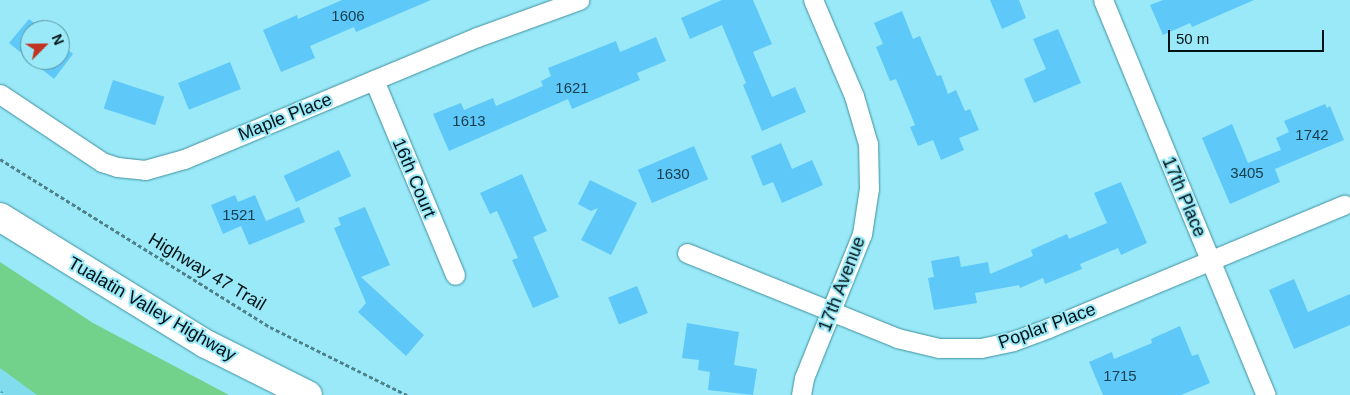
<!DOCTYPE html>
<html>
<head>
<meta charset="utf-8">
<style>
	body { margin:0 }
	#map { position:relative; width:1350px; height:395px; overflow:hidden; background:#9ae9f8; font-family:Helvetica,sans-serif }
	div>[style] { position:absolute }
	.built>* { inset:0; background:#81dced }
	.green>* { inset:0; background:#72d18b }
	.building>* { inset:0; background:#5ec8f9; transform-origin:0 0 }
	.path>* { height:3px; margin-top:-1.5px; transform-origin:0; background:repeating-linear-gradient(90deg,#4f818a 0 4px,transparent 0 6.5px) }
	.roads { filter:drop-shadow(0 0 1px #40909e) drop-shadow(0 0 1px #40909e) }
	.street>* { height:19px; margin:-9.5px; padding:0 9.5px; transform-origin:9.5px; border-radius:9.5px; background:#fff }
	.highway>* { height:28px; margin:-14px; padding:0 14px; transform-origin:14px; border-radius:14px; background:#fff }
	.rail>* { height:5.5px; margin-top:-2.75px; transform-origin:0; background:repeating-linear-gradient(90deg,#9ae9f8 0 11px,#44717a 0 22px); box-sizing:border-box; border-block:1px solid #44717a }
	span { translate:-50% -50%; white-space:nowrap; text-align:center; line-height:1.15; -webkit-text-stroke:4px #9ae9f8; paint-order:stroke }
	.number-label { font-size:15px; color:#18404f }
	.number-label span { -webkit-text-stroke-width:0 }
	.street-label { font-size:18px; color:#001216 }
	.north { position:absolute; left:20px; top:20px; width:50px; height:50px; box-sizing:border-box; background:#9ae9f8; border:1px solid #5c939e; border-radius:50%; rotate:67deg; font-size:14px; font-weight:700; line-height:20px; text-align:center; color:#001216 }
	.north::after { content:''; display:block; margin:auto; width:18px; height:22px; background:#c03421; clip-path:polygon(50% 0,100% 100%,50% 72%,0 100%) }
	.scale { position:absolute; left:1168px; top:30px; width:156px; height:22px; box-sizing:border-box; border:2px solid #001216; border-top:0; padding-left:6px; font-size:15px; line-height:18px; white-space:nowrap; color:#001216; -webkit-text-stroke:4px #9ae9f8; paint-order:stroke }
</style>
</head>
<body>
<div id="map">
	<div class="built">
		<div style="clip-path:polygon(0 358px,50px 395px,0 395px)"></div>
	</div>
	<div class="green">
		<div style="clip-path:polygon(0 262px,93px 323px,229px 395px,37px 395px,0 368px)"></div>
	</div>
	<div class="building">
		<div style="clip-path:polygon(342px 0,431px 0,356px 32px,354px 27px,310px 46px,315px 58px,281px 72px,263px 30px,297px 15px,298px 19px)"></div>
		<div style="clip-path:polygon(722px 0,753px 0,772px 44px,753px 52px,772px 97px,795px 87px,806px 112px,762px 131px,743px 85px,746px 83px,722px 25px,690px 39px,681px 18px)"></div>
		<div style="clip-path:polygon(990px 0,1019px 0,1026px 18px,1002px 29px)"></div>
		<div style="clip-path:polygon(1163px 0,1254px 0,1192px 27px,1190px 23px,1163px 35px,1150px 5px)"></div>
		<div style="clip-path:polygon(902px 11px,913px 39px,920px 36px,937px 76px,941px 75px,948px 94px,956px 90px,965px 111px,970px 109px,979px 130px,959px 138px,964px 150px,941px 160px,933px 140px,918px 146px,910px 127px,915px 125px,896px 79px,890px 81px,876px 47px,883px 44px,874px 23px)"></div>
		<div style="clip-path:polygon(29px 19px,43px 30px,30px 30px,30px 60px,9px 43px)"></div>
		<div style="clip-path:polygon(1058px 29px,1081px 83px,1034px 103px,1024px 79px,1046px 69px,1033px 39px)"></div>
		<div style="clip-path:polygon(656px 37px,666px 61px,637px 73px,640px 80px,572px 109px,568px 99px,449px 151px,433px 114px,461px 103px,464px 110px,493px 98px,496px 106px,543px 86px,541px 81px,551px 76px,548px 68px,616px 41px,620px 52px)"></div>
		<div style="clip-path:polygon(60px 43px,73px 54px,54px 79px,30px 60px,60px 60px)"></div>
		<div style="left:230px;top:62px;width:29px;height:56px;rotate:68deg"></div>
		<div style="left:113px;top:80px;width:54px;height:30px;rotate:18deg"></div>
		<div style="clip-path:polygon(1325px 104px,1327px 108px,1330px 106px,1344px 140px,1275px 169px,1280px 182px,1230px 204px,1202px 138px,1232px 124px,1248px 163px,1281px 150px,1276px 138px,1289px 132px,1284px 121px)"></div>
		<div style="clip-path:polygon(781px 143px,792px 169px,812px 160px,823px 185px,782px 203px,773px 182px,763px 186px,751px 156px)"></div>
		<div style="left:694px;top:146px;width:36px;height:61px;rotate:67deg"></div>
		<div style="left:339px;top:150px;width:29px;height:61px;rotate:65deg"></div>
		<div style="clip-path:polygon(522px 174px,547px 231px,533px 237px,559px 297px,533px 308px,512px 260px,518px 258px,497px 211px,490px 214px,480px 193px)"></div>
		<div style="clip-path:polygon(590px 180px,637px 203px,611px 255px,581px 240px,598px 208px,591px 211px,578px 204px)"></div>
		<div style="clip-path:polygon(1121px 182px,1147px 243px,1121px 255px,1118px 248px,1080px 264px,1082px 269px,1045px 284px,1043px 278px,1020px 288px,1019px 285px,975px 293px,977px 303px,934px 310px,928px 278px,934px 277px,931px 261px,959px 256px,961px 267px,988px 262px,990px 274px,1033px 256px,1031px 250px,1067px 234px,1069px 239px,1107px 223px,1094px 193px)"></div>
		<div style="clip-path:polygon(235px 195px,238px 202px,255px 195px,266px 221px,299px 207px,305px 222px,249px 245px,241px 226px,223px 234px,211px 205px)"></div>
		<div style="clip-path:polygon(365px 207px,390px 265px,361px 277px,424px 335px,406px 356px,358px 312px,366px 303px,334px 228px,341px 225px,338px 218px)"></div>
		<div style="clip-path:polygon(1294px 279px,1308px 312px,1350px 294px,1350px 325px,1294px 349px,1269px 290px)"></div>
		<div style="left:637px;top:286px;width:29px;height:31px;rotate:68deg"></div>
		<div style="clip-path:polygon(687px 323px,739px 332px,734px 365px,757px 369px,753px 395px,708px 390px,710px 372px,698px 370px,699px 360px,682px 358px)"></div>
		<div style="clip-path:polygon(1180px 326px,1192px 356px,1198px 354px,1210px 383px,1181px 395px,1103px 395px,1089px 362px,1112px 352px,1114px 359px,1152px 343px,1151px 339px)"></div>
	</div>
	<div class="path">
		<div style="left:0;top:159px;width:318px;rotate:31.9deg"></div>
		<div style="left:270px;top:327px;width:153px;rotate:26.4deg"></div>
	</div>
	<div class="roads">
		<div class="street">
			<div style="left:1103px;top:0;width:427px;rotate:67.6deg"></div>
			<div style="left:374px;top:80px;width:211px;rotate:67.4deg"></div>
			<div style="left:0;top:94px;width:123px;rotate:33.7deg"></div>
			<div style="left:102px;top:162px;width:16px;rotate:18deg"></div>
			<div style="left:117px;top:167px;width:28px;rotate:6deg"></div>
			<div style="left:145px;top:170px;width:41px;rotate:-15.8deg"></div>
			<div style="left:184px;top:159px;width:317px;rotate:-22.6deg"></div>
			<div style="left:477px;top:37px;width:109px;rotate:-19.9deg"></div>
			<div style="left:687px;top:253px;width:227px;rotate:22deg"></div>
			<div style="left:897px;top:338px;width:43px;rotate:13.4deg"></div>
			<div style="left:939px;top:348px;width:42px"></div>
			<div style="left:981px;top:348px;width:33px;rotate:-12deg"></div>
			<div style="left:1013px;top:341px;width:37px;rotate:-20deg"></div>
			<div style="left:1048px;top:328px;width:321px;rotate:-22.6deg"></div>
			<div style="left:801px;top:395px;width:17px;rotate:-80deg"></div>
			<div style="left:804px;top:378px;width:155px;rotate:-68.1deg"></div>
			<div style="left:862px;top:234px;width:47px;rotate:-81.3deg"></div>
			<div style="left:869px;top:188px;width:44px;rotate:-91.3deg"></div>
			<div style="left:868px;top:144px;width:50px;rotate:-106.3deg"></div>
			<div style="left:854px;top:96px;width:104px;rotate:-113.1deg"></div>
		</div>
		<div class="highway">
			<div style="left:0;top:217px;width:242px;rotate:31.7deg"></div>
			<div style="left:206px;top:344px;width:114px;rotate:26.6deg"></div>
		</div>
	</div>
	<div class="rail">
		<div style="left:0;top:394px;width:2px;rotate:27deg"></div>
	</div>
	<div class="number-label">
		<span style="left:348px;top:16px">1606</span>
		<span style="left:572px;top:88px">1621</span>
		<span style="left:469px;top:121px">1613</span>
		<span style="left:1312px;top:135px">1742</span>
		<span style="left:1247px;top:173px">3405</span>
		<span style="left:673px;top:174px">1630</span>
		<span style="left:239px;top:215px">1521</span>
		<span style="left:1120px;top:376px">1715</span>
	</div>
	<div class="street-label">
		<span style="left:285px;top:117px;rotate:-22deg">Maple Place</span>
		<span style="left:414px;top:178px;rotate:67deg">16th Court</span>
		<span style="left:1184px;top:197px;rotate:67deg">17th Place</span>
		<span style="left:207px;top:272px;rotate:31deg">Highway 47 Trail</span>
		<span style="left:842px;top:284px;rotate:-69deg">17th Avenue</span>
		<span style="left:152px;top:309px;rotate:30deg">Tualatin Valley Highway</span>
		<span style="left:1047px;top:326px;rotate:-20deg">Poplar Place</span>
	</div>
	<div class="north">N</div>
	<div class="scale">50 m</div>
</div>
</body>
</html>
